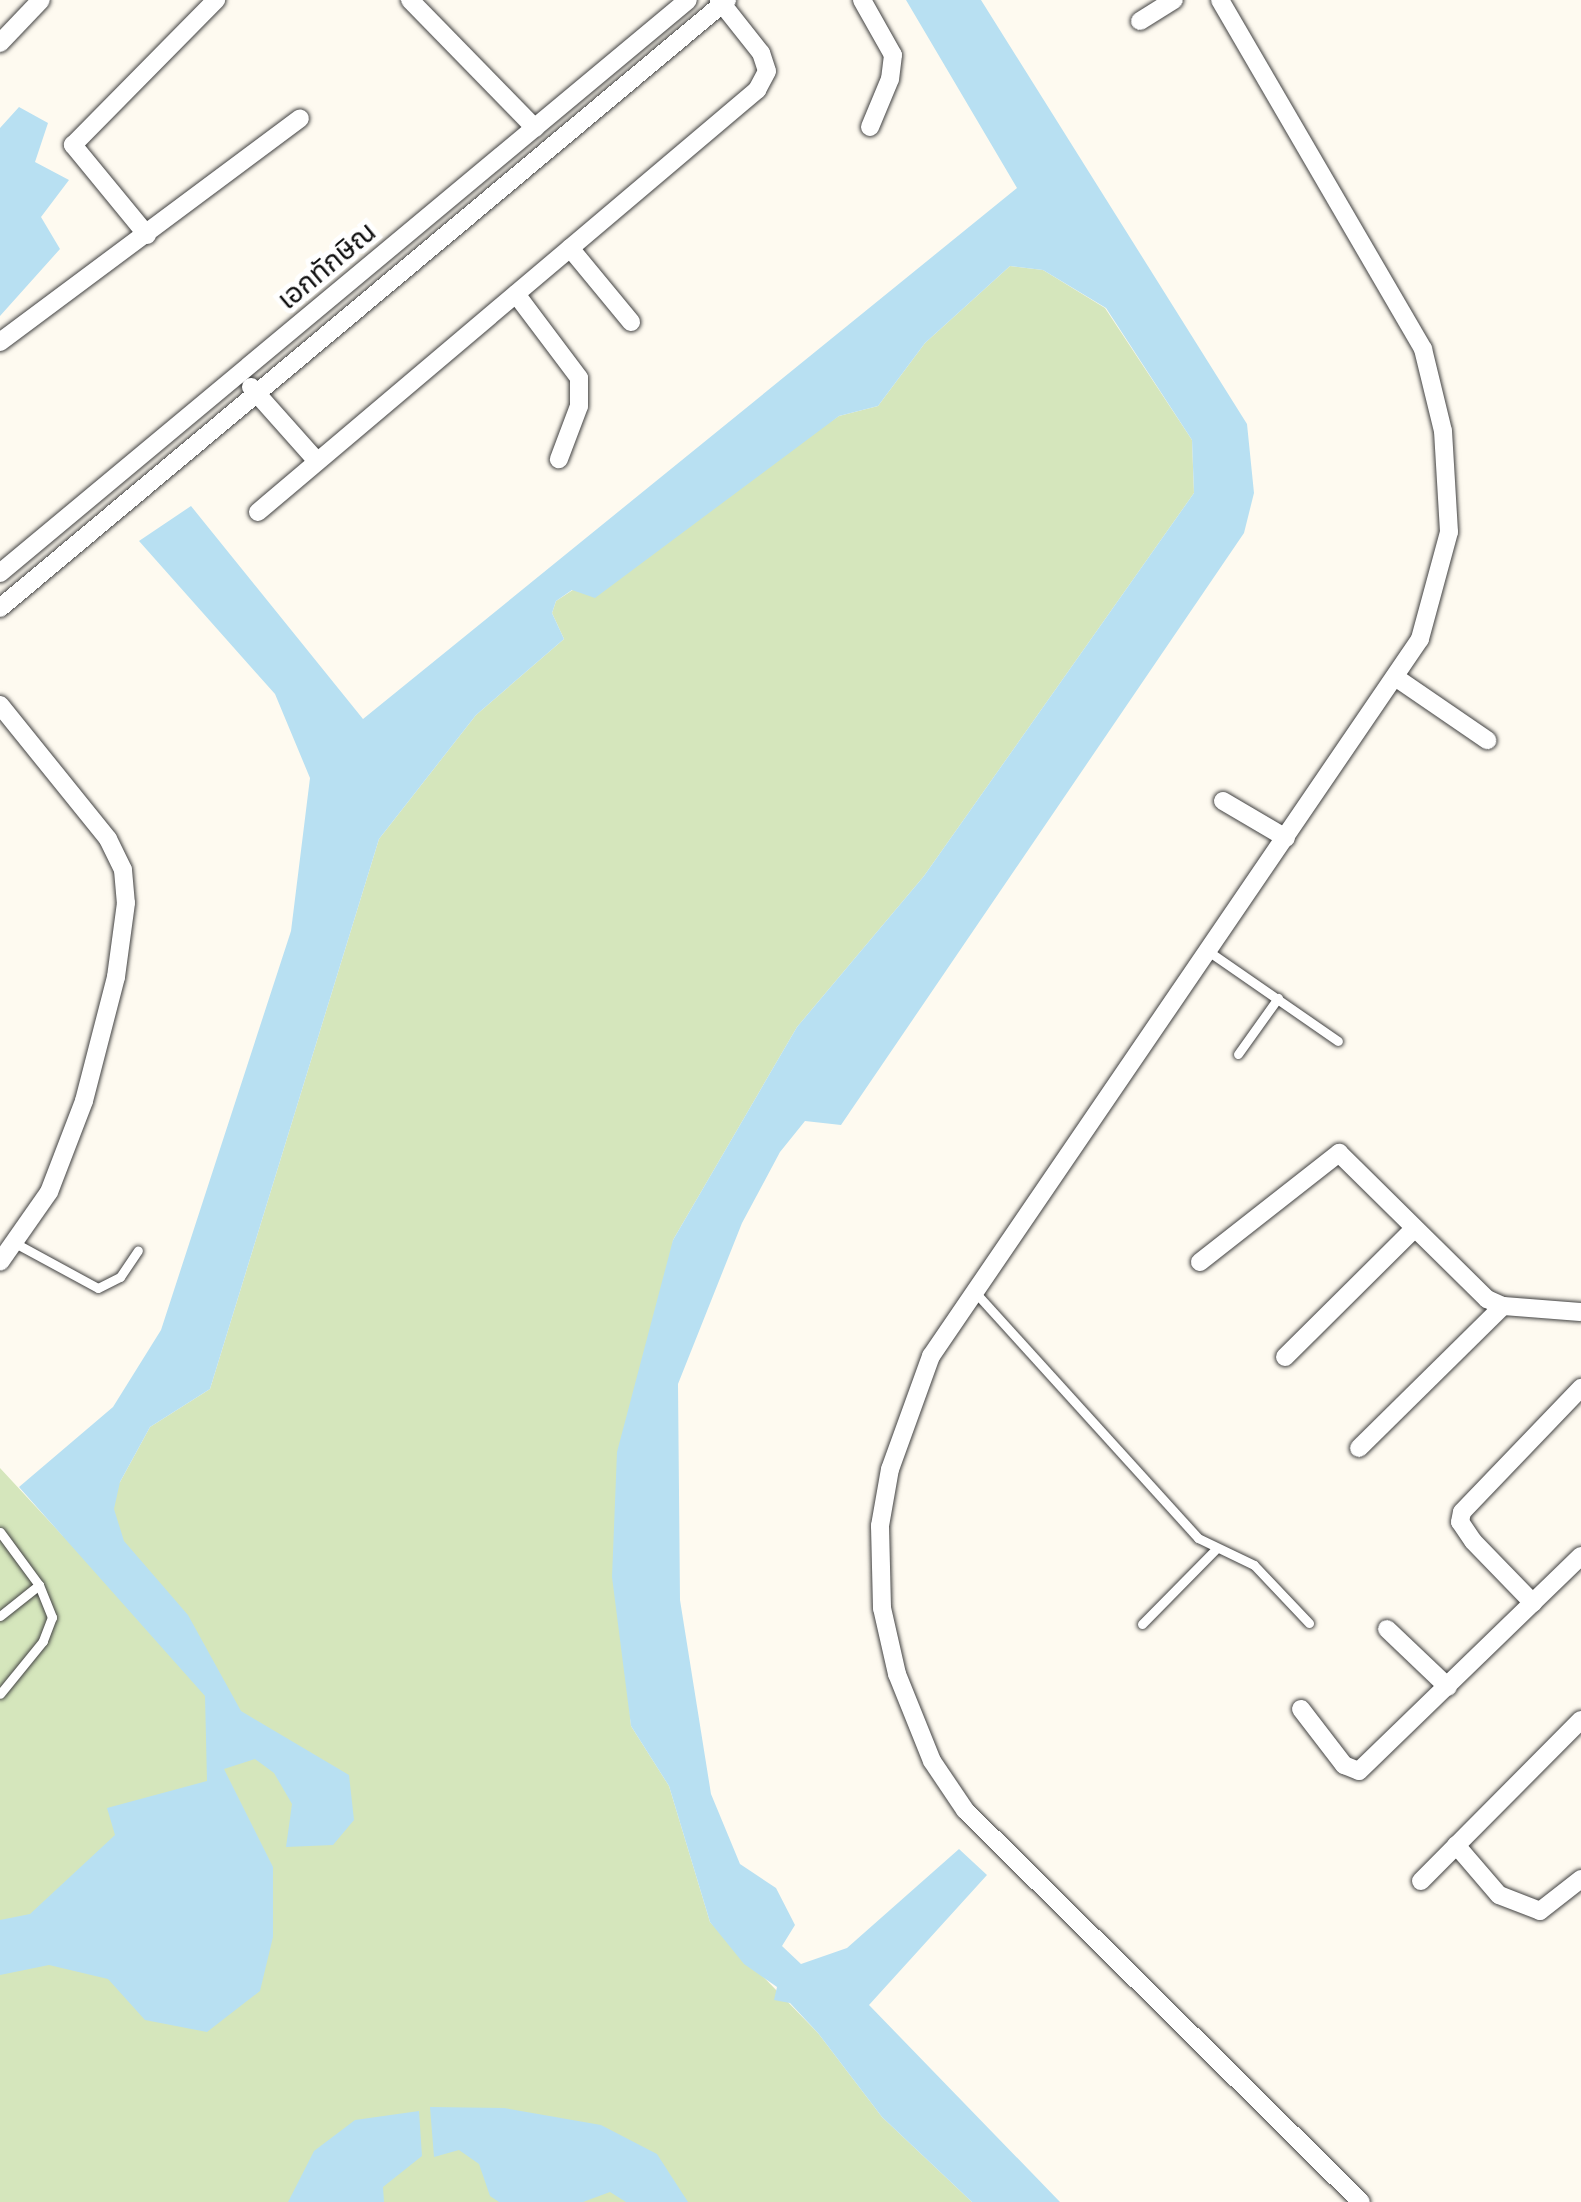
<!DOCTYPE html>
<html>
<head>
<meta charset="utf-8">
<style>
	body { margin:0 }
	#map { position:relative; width:1581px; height:2202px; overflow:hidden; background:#fefaf0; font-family:Bitter,"Noto Sans Thai",serif }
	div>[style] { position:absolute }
	.green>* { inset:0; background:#d5e6bc }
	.water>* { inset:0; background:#b8e0f2 }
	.roads { filter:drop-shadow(0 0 2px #414141) drop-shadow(0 0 2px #414141) }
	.lane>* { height:9px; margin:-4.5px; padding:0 4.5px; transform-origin:4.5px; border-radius:4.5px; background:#fff }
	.street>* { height:18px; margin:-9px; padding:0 9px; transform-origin:9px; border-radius:9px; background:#fff }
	span { translate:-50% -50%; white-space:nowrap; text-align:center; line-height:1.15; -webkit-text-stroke:10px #fff; paint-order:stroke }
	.street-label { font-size:28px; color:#0e0e0e }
</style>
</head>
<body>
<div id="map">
	<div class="green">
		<div style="clip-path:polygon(1010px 266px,1043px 270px,1105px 308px,1192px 440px,1194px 493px,924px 876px,797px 1027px,673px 1240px,629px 1703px,631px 1726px,669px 1786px,710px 1922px,818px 2033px,882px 2117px,972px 2202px,0 2202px,0 1468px,63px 1536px,120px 1482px,150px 1427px,210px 1389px,379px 839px,476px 715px,564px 639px,552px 613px,556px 601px,839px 416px,878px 406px,925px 343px)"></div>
	</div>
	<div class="water">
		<div style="clip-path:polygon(906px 0,981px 0,1247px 424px,1254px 493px,1244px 533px,841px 1125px,805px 1121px,780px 1152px,742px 1223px,678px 1384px,680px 1600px,711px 1794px,740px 1864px,776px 1888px,795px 1925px,782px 1946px,801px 1964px,847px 1948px,959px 1849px,987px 1875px,869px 2005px,1060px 2202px,972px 2202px,882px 2117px,818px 2033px,790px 2003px,774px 2000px,777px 1987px,744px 1964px,710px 1922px,669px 1786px,631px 1726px,612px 1577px,617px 1452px,673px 1240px,797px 1027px,924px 876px,1194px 493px,1192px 440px,1106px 308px,1043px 270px,1010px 266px,925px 343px,878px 406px,839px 416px,595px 598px,572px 590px,556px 601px,552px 613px,564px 639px,476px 715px,379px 839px,210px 1389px,150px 1427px,120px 1482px,114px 1509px,124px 1541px,188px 1615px,241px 1711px,349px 1775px,354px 1820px,333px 1845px,286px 1847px,292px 1804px,274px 1773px,255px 1759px,224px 1769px,273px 1867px,273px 1937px,260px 1991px,207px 2032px,145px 2020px,108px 1979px,49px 1965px,0 1975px,0 1920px,30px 1914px,115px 1835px,107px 1808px,207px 1781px,205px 1696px,19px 1487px,113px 1407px,161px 1330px,291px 931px,310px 778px,275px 694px,139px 541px,191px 506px,363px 719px,1017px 188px)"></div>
		<div style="clip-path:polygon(19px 107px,48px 123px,35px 162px,69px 180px,41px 217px,60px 249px,0 316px,0 128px)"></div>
		<div style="clip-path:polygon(430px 2107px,504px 2108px,601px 2125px,657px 2154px,688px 2202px,626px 2202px,610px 2192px,583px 2202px,499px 2202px,490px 2196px,479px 2164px,459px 2150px,434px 2157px)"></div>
		<div style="clip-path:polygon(419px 2111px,422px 2156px,383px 2187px,384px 2202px,288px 2202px,314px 2151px,355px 2120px)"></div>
	</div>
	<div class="roads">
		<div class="lane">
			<div style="left:1208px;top:951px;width:158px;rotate:34.7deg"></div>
			<div style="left:1238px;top:1054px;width:69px;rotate:-54.5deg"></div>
			<div style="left:15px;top:1243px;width:94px;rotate:28.5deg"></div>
			<div style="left:98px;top:1288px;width:25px;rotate:-27deg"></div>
			<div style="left:120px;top:1277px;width:32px;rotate:-56deg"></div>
			<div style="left:975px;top:1292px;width:332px;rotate:47.8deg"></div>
			<div style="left:1198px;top:1538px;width:62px;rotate:25.7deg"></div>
			<div style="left:1254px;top:1565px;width:80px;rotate:46.5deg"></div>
			<div style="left:0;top:1532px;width:66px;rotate:53.7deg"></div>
			<div style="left:39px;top:1585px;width:35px;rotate:68deg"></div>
			<div style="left:52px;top:1617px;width:26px;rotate:111deg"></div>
			<div style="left:43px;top:1641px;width:68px;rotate:129.1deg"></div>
			<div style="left:0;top:1616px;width:50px;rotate:-38.5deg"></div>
			<div style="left:1142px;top:1624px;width:104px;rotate:-45.4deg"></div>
		</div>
		<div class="street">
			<div style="left:410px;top:0;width:179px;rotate:45.7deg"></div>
			<div style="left:862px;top:0;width:63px;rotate:60.6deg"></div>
			<div style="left:893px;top:55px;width:24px;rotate:97deg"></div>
			<div style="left:890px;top:79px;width:52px;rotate:112.6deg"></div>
			<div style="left:1220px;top:0;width:404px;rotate:59.8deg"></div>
			<div style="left:1423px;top:349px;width:84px;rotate:76.3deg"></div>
			<div style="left:1443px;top:431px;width:101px;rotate:86.6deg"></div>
			<div style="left:1449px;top:532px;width:111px;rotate:105.2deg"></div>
			<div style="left:1420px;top:639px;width:868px;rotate:124.29deg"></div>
			<div style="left:931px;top:1356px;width:120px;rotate:109.9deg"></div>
			<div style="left:890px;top:1469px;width:58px;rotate:100deg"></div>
			<div style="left:880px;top:1526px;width:82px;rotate:88.6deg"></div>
			<div style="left:882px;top:1608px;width:68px;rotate:77.2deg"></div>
			<div style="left:897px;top:1674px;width:94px;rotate:68.1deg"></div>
			<div style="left:932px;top:1761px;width:59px;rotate:56deg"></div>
			<div style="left:965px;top:1810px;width:557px;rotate:44.71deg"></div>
			<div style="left:1140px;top:21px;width:40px;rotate:-32deg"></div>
			<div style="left:0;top:43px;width:59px;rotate:-46.4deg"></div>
			<div style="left:147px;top:235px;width:117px;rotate:-129.4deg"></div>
			<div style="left:73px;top:145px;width:204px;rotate:-45.4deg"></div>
			<div style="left:570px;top:248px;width:96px;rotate:50.5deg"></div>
			<div style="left:516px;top:294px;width:105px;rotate:53.1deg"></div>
			<div style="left:579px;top:378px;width:28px;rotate:90deg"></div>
			<div style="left:579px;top:406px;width:57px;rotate:110.7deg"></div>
			<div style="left:0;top:342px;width:374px;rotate:-36.7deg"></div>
			<div style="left:251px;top:387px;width:99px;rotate:48.3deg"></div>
			<div style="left:258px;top:512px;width:654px;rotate:-40.22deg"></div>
			<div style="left:757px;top:90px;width:21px;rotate:-62deg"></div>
			<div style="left:767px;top:71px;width:19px;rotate:-108deg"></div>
			<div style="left:761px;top:53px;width:68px;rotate:-128.4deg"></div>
			<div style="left:0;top:573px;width:895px;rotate:-39.79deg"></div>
			<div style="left:0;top:608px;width:948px;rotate:-39.91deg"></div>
			<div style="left:1395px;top:677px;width:112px;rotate:34.4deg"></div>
			<div style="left:0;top:705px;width:172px;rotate:51.1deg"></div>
			<div style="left:108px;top:839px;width:34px;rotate:64deg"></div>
			<div style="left:123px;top:870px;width:33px;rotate:85deg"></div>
			<div style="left:126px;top:903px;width:75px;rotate:97.7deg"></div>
			<div style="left:116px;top:977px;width:128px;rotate:104.5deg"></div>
			<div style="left:84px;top:1101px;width:97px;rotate:111deg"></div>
			<div style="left:49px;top:1192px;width:85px;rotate:125deg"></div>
			<div style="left:1223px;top:801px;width:73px;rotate:30.4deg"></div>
			<div style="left:1200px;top:1262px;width:177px;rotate:-38.1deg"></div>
			<div style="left:1339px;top:1153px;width:208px;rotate:44.6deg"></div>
			<div style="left:1487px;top:1299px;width:17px;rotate:24deg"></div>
			<div style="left:1503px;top:1306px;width:78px;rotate:4.4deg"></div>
			<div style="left:1285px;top:1357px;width:182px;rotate:-44.8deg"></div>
			<div style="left:1359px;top:1448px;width:202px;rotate:-44.6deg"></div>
			<div style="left:1533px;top:1603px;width:86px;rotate:-134.1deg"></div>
			<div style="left:1473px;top:1541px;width:23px;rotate:-124deg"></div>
			<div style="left:1460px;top:1522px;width:10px;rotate:-79deg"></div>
			<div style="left:1462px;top:1512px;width:172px;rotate:-46.2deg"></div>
			<div style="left:1387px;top:1629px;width:84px;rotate:43.6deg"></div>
			<div style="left:1301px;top:1709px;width:71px;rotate:52.5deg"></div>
			<div style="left:1344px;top:1765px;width:16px;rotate:22deg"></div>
			<div style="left:1359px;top:1771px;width:309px;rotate:-44.1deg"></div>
			<div style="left:1456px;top:1845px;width:66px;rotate:49.3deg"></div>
			<div style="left:1499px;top:1895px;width:44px;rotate:21.3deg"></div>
			<div style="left:1540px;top:1911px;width:52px;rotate:-38deg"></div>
			<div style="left:1421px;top:1881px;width:227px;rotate:-45.2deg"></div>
		</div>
	</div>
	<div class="street-label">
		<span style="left:327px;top:266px;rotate:-40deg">เอกทักษิณ</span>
	</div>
</div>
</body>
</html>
